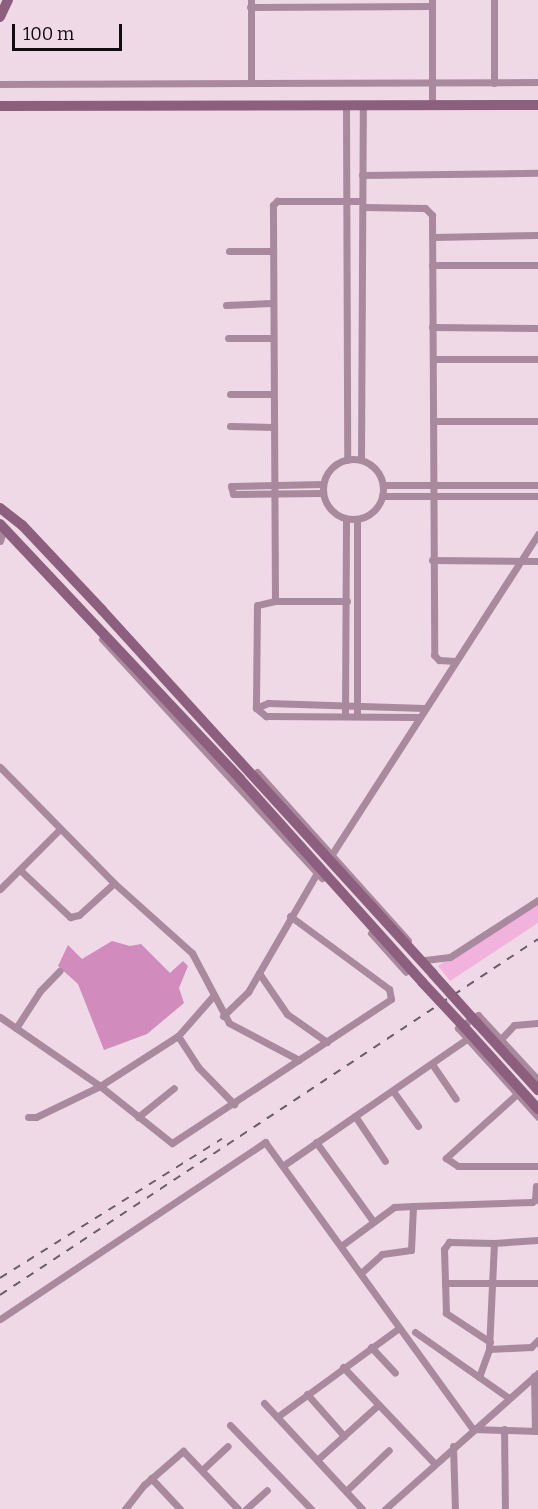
<!DOCTYPE html>
<html>
<head>
<meta charset="utf-8">
<style>
	body { margin:0 }
	#map { position:relative; width:538px; height:1509px; overflow:hidden; background:#efd9e7; font-family:Bitter,serif }
	div>[style] { position:absolute }
	.green>* { inset:0; background:#f1b3de }
	.water>* { inset:0; background:#d18bbc }
	.street>* { height:7px; margin:-3.5px; padding:0 3.5px; transform-origin:3.5px; border-radius:3.5px; background:#a9899e }
	.street>.ring { margin:-3.5px; padding:0; box-sizing:content-box; background:none; border:7px solid #a9899e; border-radius:50% }
	.secondary>* { height:10px; margin:-5px; padding:0 5px; transform-origin:5px; border-radius:5px; background:#8c5f7e }
	.rail>* { height:2px; margin-top:-1px; transform-origin:0; background:repeating-linear-gradient(90deg,#6a5d66 0 8px,transparent 0 16px) }
	.secondary-bridge>* { height:10px; margin:-5px; padding:0 5px; transform-origin:5px; border-radius:5px; background:#8c5f7e }
	span { translate:-50% -50%; white-space:nowrap; text-align:center; line-height:1.15; -webkit-text-stroke:6px #efd9e7; paint-order:stroke }
	.scale { position:absolute; left:12px; top:24px; width:110px; height:27px; box-sizing:border-box; border:3px solid #120b10; border-top:0; padding-left:8px; font-size:18px; line-height:21px; white-space:nowrap; color:#120b10; -webkit-text-stroke:4px #efd9e7; paint-order:stroke }
</style>
</head>
<body>
<div id="map">
	<div class="green">
		<div style="clip-path:polygon(538px 899px,538px 923px,450px 981px,438px 966px)"></div>
	</div>
	<div class="water">
		<div style="clip-path:polygon(112px 941px,130px 946px,141px 944px,170px 973px,183px 961px,188px 966px,179px 988px,184px 1003px,147px 1034px,104px 1050px,78px 984px,58px 966px,68px 945px,82px 959px)"></div>
	</div>
	<div class="street">
		<div style="left:251px;top:0;width:82px;rotate:90deg"></div>
		<div style="left:432px;top:0;width:105px;rotate:90deg"></div>
		<div style="left:250px;top:7px;width:182px;rotate:-0.3deg"></div>
		<div style="left:494px;top:83px;width:83px;rotate:-90deg"></div>
		<div style="left:0;top:84px;width:538px;rotate:-0.21deg"></div>
		<div style="left:346px;top:105px;width:355px;rotate:89.8deg"></div>
		<div style="left:362px;top:175px;width:176px;rotate:-0.7deg"></div>
		<div style="left:363px;top:207px;width:62px;rotate:0.9deg"></div>
		<div style="left:425px;top:208px;width:10px;rotate:45deg"></div>
		<div style="left:432px;top:215px;width:440px;rotate:89.7deg"></div>
		<div style="left:434px;top:655px;width:7px;rotate:45deg"></div>
		<div style="left:439px;top:660px;width:16px;rotate:4deg"></div>
		<div style="left:433px;top:237px;width:105px;rotate:-1.1deg"></div>
		<div style="left:229px;top:251px;width:43px"></div>
		<div style="left:432px;top:265px;width:106px"></div>
		<div style="left:226px;top:305px;width:45px;rotate:-2.5deg"></div>
		<div style="left:432px;top:327px;width:106px;rotate:0.5deg"></div>
		<div style="left:228px;top:338px;width:43px"></div>
		<div style="left:433px;top:359px;width:105px"></div>
		<div style="left:230px;top:394px;width:41px"></div>
		<div style="left:433px;top:421px;width:105px"></div>
		<div style="left:230px;top:426px;width:42px;rotate:1.4deg"></div>
		<div class="ring" style="left:323px;top:459px;width:53px;height:53px"></div>
		<div style="left:361px;top:460px;width:355px;rotate:-89.7deg"></div>
		<div style="left:383px;top:485px;width:155px"></div>
		<div style="left:323px;top:493px;width:90px;rotate:179.4deg"></div>
		<div style="left:233px;top:494px;width:8px;rotate:-104deg"></div>
		<div style="left:231px;top:486px;width:92px;rotate:-1.2deg"></div>
		<div style="left:382px;top:496px;width:156px"></div>
		<div style="left:0;top:541px;width:14px;rotate:-73deg"></div>
		<div style="left:432px;top:560px;width:106px;rotate:0.5deg"></div>
		<div style="left:275px;top:601px;width:396px;rotate:-90.3deg"></div>
		<div style="left:273px;top:205px;width:6px;rotate:-45deg"></div>
		<div style="left:277px;top:201px;width:85px"></div>
		<div style="left:347px;top:601px;width:72px;rotate:180deg"></div>
		<div style="left:275px;top:601px;width:18px;rotate:167deg"></div>
		<div style="left:257px;top:605px;width:103px;rotate:90.6deg"></div>
		<div style="left:256px;top:708px;width:13px;rotate:39deg"></div>
		<div style="left:266px;top:716px;width:152px;rotate:0.4deg"></div>
		<div style="left:102px;top:639px;width:325px;rotate:47.4deg"></div>
		<div style="left:256px;top:708px;width:13px;rotate:-23deg"></div>
		<div style="left:268px;top:703px;width:156px;rotate:1.8deg"></div>
		<div style="left:345px;top:715px;width:196px;rotate:-89.7deg"></div>
		<div style="left:357px;top:715px;width:196px;rotate:-90deg"></div>
		<div style="left:0;top:767px;width:163px;rotate:45.5deg"></div>
		<div style="left:114px;top:883px;width:105px;rotate:41.9deg"></div>
		<div style="left:192px;top:953px;width:79px;rotate:62.1deg"></div>
		<div style="left:229px;top:1023px;width:79px;rotate:27.9deg"></div>
		<div style="left:257px;top:772px;width:226px;rotate:48.1deg"></div>
		<div style="left:332px;top:854px;width:381px;rotate:-57.2deg"></div>
		<div style="left:20px;top:870px;width:69px;rotate:43.2deg"></div>
		<div style="left:70px;top:917px;width:9px;rotate:-13deg"></div>
		<div style="left:79px;top:915px;width:47px;rotate:-42.4deg"></div>
		<div style="left:0;top:889px;width:85px;rotate:-45deg"></div>
		<div style="left:371px;top:933px;width:52px;rotate:48.1deg"></div>
		<div style="left:425px;top:960px;width:25px;rotate:-7deg"></div>
		<div style="left:450px;top:957px;width:105px;rotate:-32.9deg"></div>
		<div style="left:259px;top:973px;width:50px;rotate:55.7deg"></div>
		<div style="left:287px;top:1014px;width:49px;rotate:35deg"></div>
		<div style="left:223px;top:1016px;width:35px;rotate:-44deg"></div>
		<div style="left:248px;top:992px;width:138px;rotate:-59.9deg"></div>
		<div style="left:0;top:1017px;width:121px;rotate:34.6deg"></div>
		<div style="left:100px;top:1086px;width:92px;rotate:38.4deg"></div>
		<div style="left:172px;top:1143px;width:262px;rotate:-33.3deg"></div>
		<div style="left:391px;top:999px;width:10px;rotate:-101deg"></div>
		<div style="left:389px;top:989px;width:123px;rotate:-143.6deg"></div>
		<div style="left:16px;top:1028px;width:44px;rotate:-57deg"></div>
		<div style="left:40px;top:991px;width:28px;rotate:-46deg"></div>
		<div style="left:178px;top:1036px;width:37px;rotate:57deg"></div>
		<div style="left:198px;top:1067px;width:52px;rotate:45.8deg"></div>
		<div style="left:501px;top:1039px;width:19px;rotate:-47deg"></div>
		<div style="left:514px;top:1025px;width:24px;rotate:-5deg"></div>
		<div style="left:432px;top:1064px;width:42px;rotate:55.6deg"></div>
		<div style="left:538px;top:1080px;width:88px;rotate:-132.7deg"></div>
		<div style="left:478px;top:1015px;width:24px;rotate:147deg"></div>
		<div style="left:458px;top:1028px;width:120px;rotate:48deg"></div>
		<div style="left:393px;top:1091px;width:43px;rotate:54.5deg"></div>
		<div style="left:517px;top:1094px;width:96px;rotate:138deg"></div>
		<div style="left:446px;top:1158px;width:14px;rotate:34deg"></div>
		<div style="left:458px;top:1166px;width:80px"></div>
		<div style="left:355px;top:1116px;width:54px;rotate:56.3deg"></div>
		<div style="left:28px;top:1117px;width:8px"></div>
		<div style="left:36px;top:1117px;width:71px;rotate:-25.8deg"></div>
		<div style="left:100px;top:1086px;width:93px;rotate:-32.7deg"></div>
		<div style="left:178px;top:1036px;width:53px;rotate:-48.8deg"></div>
		<div style="left:138px;top:1117px;width:46px;rotate:-38.9deg"></div>
		<div style="left:316px;top:1142px;width:97px;rotate:54.2deg"></div>
		<div style="left:284px;top:1165px;width:220px;rotate:-34.6deg"></div>
		<div style="left:341px;top:1246px;width:66px;rotate:-36.3deg"></div>
		<div style="left:394px;top:1207px;width:19px;rotate:-3deg"></div>
		<div style="left:361px;top:1273px;width:28px;rotate:-42deg"></div>
		<div style="left:382px;top:1254px;width:29px;rotate:-8deg"></div>
		<div style="left:411px;top:1250px;width:44px;rotate:-87.4deg"></div>
		<div style="left:413px;top:1206px;width:119px;rotate:-1.9deg"></div>
		<div style="left:532px;top:1202px;width:4px;rotate:-34deg"></div>
		<div style="left:535px;top:1200px;width:14px;rotate:-86deg"></div>
		<div style="left:445px;top:1283px;width:93px"></div>
		<div style="left:0;top:1319px;width:319px;rotate:-33.7deg"></div>
		<div style="left:265px;top:1142px;width:354px;rotate:54.1deg"></div>
		<div style="left:473px;top:1429px;width:65px;rotate:1.8deg"></div>
		<div style="left:415px;top:1332px;width:115px;rotate:35.1deg"></div>
		<div style="left:490px;top:1342px;width:53px;rotate:-146.6deg"></div>
		<div style="left:446px;top:1313px;width:64px;rotate:-91.8deg"></div>
		<div style="left:444px;top:1249px;width:9px;rotate:-54deg"></div>
		<div style="left:449px;top:1242px;width:45px;rotate:1.3deg"></div>
		<div style="left:371px;top:1347px;width:35px;rotate:47deg"></div>
		<div style="left:489px;top:1349px;width:42px;rotate:-2.7deg"></div>
		<div style="left:531px;top:1347px;width:10px;rotate:-45deg"></div>
		<div style="left:343px;top:1367px;width:132px;rotate:46.5deg"></div>
		<div style="left:534px;top:1376px;width:55px;rotate:89deg"></div>
		<div style="left:479px;top:1377px;width:30px;rotate:-70deg"></div>
		<div style="left:489px;top:1349px;width:106px;rotate:-87.3deg"></div>
		<div style="left:494px;top:1243px;width:44px;rotate:-3.9deg"></div>
		<div style="left:307px;top:1394px;width:56px;rotate:48.6deg"></div>
		<div style="left:264px;top:1403px;width:144px;rotate:47.2deg"></div>
		<div style="left:277px;top:1417px;width:151px;rotate:-36.1deg"></div>
		<div style="left:230px;top:1425px;width:117px;rotate:46deg"></div>
		<div style="left:504px;top:1429px;width:80px;rotate:89.3deg"></div>
		<div style="left:453px;top:1446px;width:63px;rotate:88.2deg"></div>
		<div style="left:317px;top:1460px;width:82px;rotate:-42deg"></div>
		<div style="left:202px;top:1470px;width:35px;rotate:-43deg"></div>
		<div style="left:151px;top:1478px;width:42px;rotate:46.9deg"></div>
		<div style="left:346px;top:1491px;width:59px;rotate:-43.6deg"></div>
		<div style="left:125px;top:1509px;width:31px;rotate:-52deg"></div>
		<div style="left:144px;top:1485px;width:52px;rotate:-41.1deg"></div>
		<div style="left:183px;top:1451px;width:80px;rotate:46.5deg"></div>
		<div style="left:246px;top:1509px;width:28px;rotate:-42deg"></div>
		<div style="left:385px;top:1509px;width:205px;rotate:-41.6deg"></div>
	</div>
	<div class="secondary">
		<div style="left:0;top:17px;width:19px;rotate:-65deg"></div>
		<div style="left:0;top:106px;width:538px;rotate:-0.11deg"></div>
		<div style="left:0;top:508px;width:28px;rotate:38deg"></div>
		<div style="left:22px;top:525px;width:117px;rotate:46.7deg"></div>
		<div style="left:102px;top:610px;width:492px;rotate:47.7deg"></div>
		<div style="left:0;top:524px;width:350px;rotate:46.7deg"></div>
		<div style="left:240px;top:779px;width:273px;rotate:48.1deg"></div>
		<div style="left:477px;top:1023px;width:91px;rotate:47.7deg"></div>
		<div style="left:465px;top:1028px;width:109px;rotate:48deg"></div>
	</div>
	<div class="rail">
		<div style="left:0;top:1278px;width:262px;rotate:-32.1deg"></div>
		<div style="left:0;top:1295px;width:645px;rotate:-33.49deg"></div>
	</div>
	<div class="secondary-bridge">
		<div style="left:433px;top:974px;width:66px;rotate:48.1deg"></div>
		<div style="left:422px;top:982px;width:63px;rotate:46.9deg"></div>
	</div>
	<div class="scale">100 m</div>
</div>
</body>
</html>
